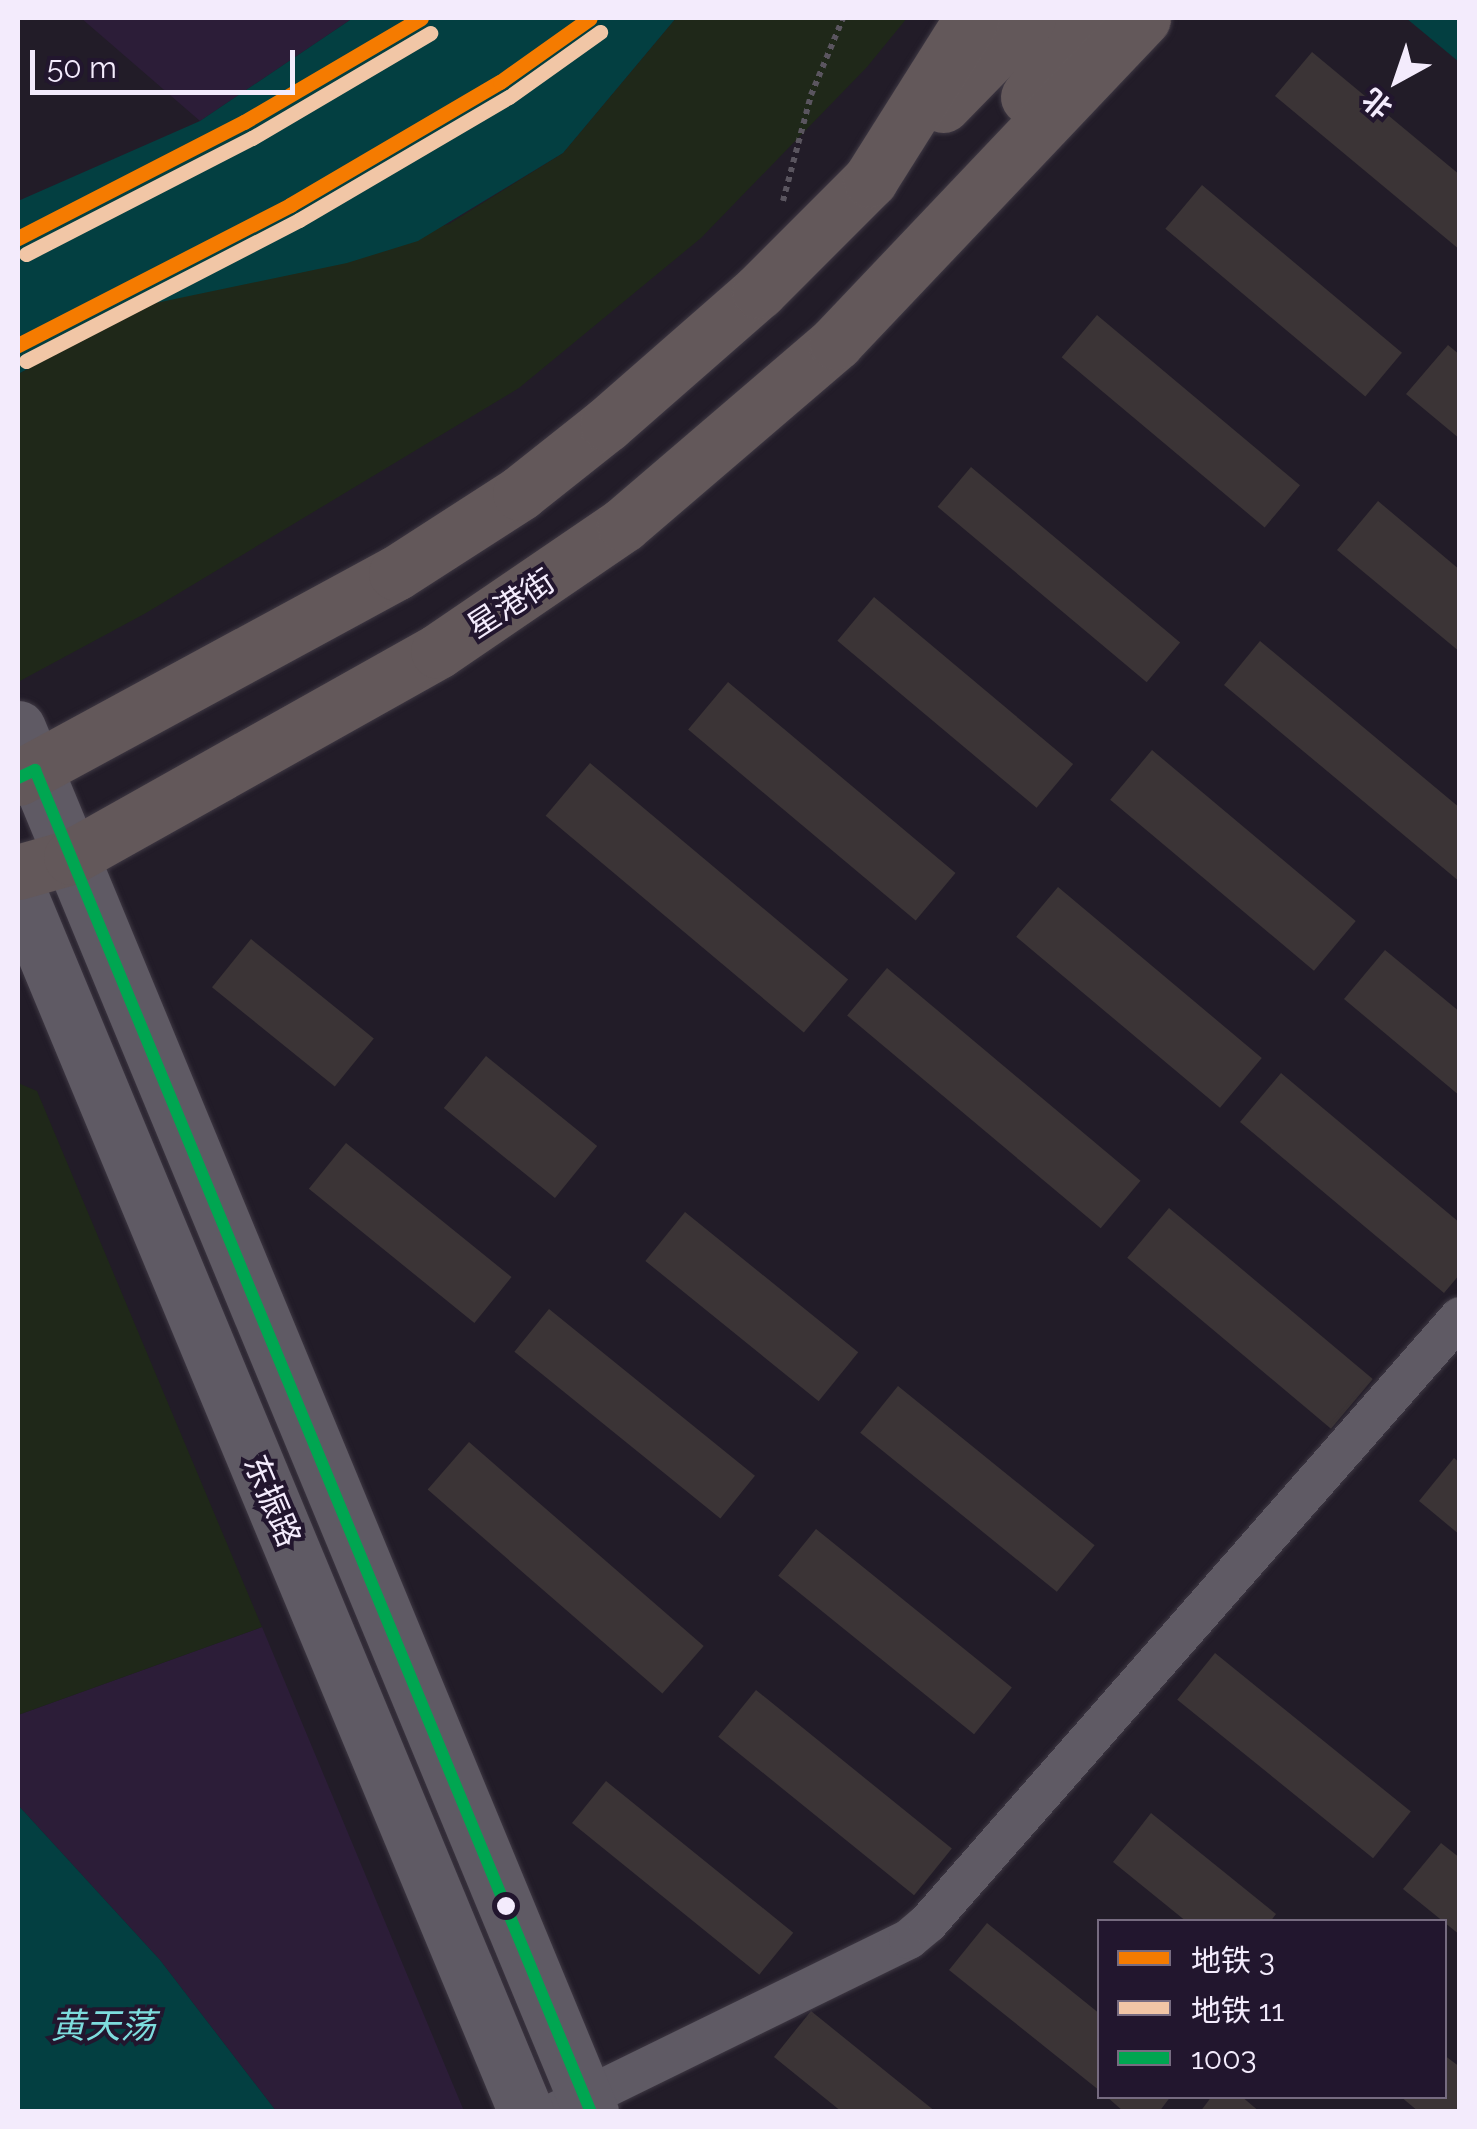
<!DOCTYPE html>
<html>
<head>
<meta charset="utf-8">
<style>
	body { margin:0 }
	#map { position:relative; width:1477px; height:2129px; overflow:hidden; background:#221c28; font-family:Raleway,"Noto Sans SC",sans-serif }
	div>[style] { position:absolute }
	.built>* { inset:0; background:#2c1d38 }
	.green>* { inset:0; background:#1f2819 }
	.water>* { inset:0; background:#033f41 }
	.building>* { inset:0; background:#3b3436; transform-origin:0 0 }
	.path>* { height:6px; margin-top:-3px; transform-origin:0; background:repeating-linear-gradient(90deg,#5a555f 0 5px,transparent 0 10px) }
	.roads { filter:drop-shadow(0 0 2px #3e3843) drop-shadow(0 0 2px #3e3843) }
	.street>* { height:40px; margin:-20px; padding:0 20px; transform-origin:20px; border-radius:20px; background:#5f5a64 }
	.secondary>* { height:55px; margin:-27.5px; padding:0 27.5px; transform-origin:27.5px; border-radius:27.5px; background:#5f5a64 }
	.primary>* { height:55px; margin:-27.5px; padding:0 27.5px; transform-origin:27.5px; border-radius:27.5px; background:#63585a }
	.bus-1>* { height:12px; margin:-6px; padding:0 6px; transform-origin:6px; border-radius:6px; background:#00a651 }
	.metro-1>* { height:15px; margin:-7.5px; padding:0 7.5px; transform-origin:7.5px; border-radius:7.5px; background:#f57b00 }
	.metro-2>* { height:15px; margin:-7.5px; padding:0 7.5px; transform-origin:7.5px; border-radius:7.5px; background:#f1c6a6 }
	.dots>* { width:28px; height:28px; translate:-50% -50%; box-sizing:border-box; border:5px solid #22162e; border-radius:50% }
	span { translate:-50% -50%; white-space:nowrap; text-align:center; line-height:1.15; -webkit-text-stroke:8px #22162e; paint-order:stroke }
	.street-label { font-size:32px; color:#f3ebfc }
	.water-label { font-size:35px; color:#7ddcdd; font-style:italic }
	.frame { position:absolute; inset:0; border:20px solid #f3ebfc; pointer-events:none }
	.legend { position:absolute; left:1097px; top:1919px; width:350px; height:180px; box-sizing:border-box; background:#22162e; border:2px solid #766b80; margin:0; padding:12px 18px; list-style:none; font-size:30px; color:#f3ebfc }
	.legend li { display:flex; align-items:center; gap:20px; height:50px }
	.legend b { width:50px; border:2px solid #766b80 }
	.north { position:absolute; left:1347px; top:30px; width:100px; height:100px; -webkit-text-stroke:8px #22162e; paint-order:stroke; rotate:220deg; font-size:28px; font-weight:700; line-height:40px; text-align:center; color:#f3ebfc }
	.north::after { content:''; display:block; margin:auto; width:35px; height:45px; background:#f3ebfc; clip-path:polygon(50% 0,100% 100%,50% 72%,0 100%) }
	.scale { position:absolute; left:30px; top:50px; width:265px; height:45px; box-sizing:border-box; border:5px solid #f3ebfc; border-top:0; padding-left:12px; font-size:30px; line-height:35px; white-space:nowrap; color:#f3ebfc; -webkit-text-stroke:8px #22162e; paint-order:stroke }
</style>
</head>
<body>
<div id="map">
	<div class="built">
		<div style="clip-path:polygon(81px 18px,353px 18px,200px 121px)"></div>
		<div style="clip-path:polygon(262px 1627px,464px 2111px,276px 2111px,160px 1960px,18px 1805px,18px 1715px)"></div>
	</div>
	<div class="green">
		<div style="clip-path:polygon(676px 18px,907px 18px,867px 67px,701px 238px,519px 388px,146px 613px,18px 682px,18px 374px,151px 304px,449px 224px,563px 153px)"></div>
		<div style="clip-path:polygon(18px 1083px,37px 1091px,262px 1627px,18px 1715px)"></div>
	</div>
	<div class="water">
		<div style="clip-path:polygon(353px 18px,676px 18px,563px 153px,418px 241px,347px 263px,151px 304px,18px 374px,18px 201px,200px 121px)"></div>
		<div style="clip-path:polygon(1406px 18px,1459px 18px,1459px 62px)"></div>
		<div style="clip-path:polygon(18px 1805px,160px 1960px,276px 2111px,18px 2111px)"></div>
	</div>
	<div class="building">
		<div style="clip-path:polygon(1312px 52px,1460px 175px,1460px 250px,1275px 96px)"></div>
		<div style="left:1202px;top:185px;width:261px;height:57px;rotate:40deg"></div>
		<div style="left:1097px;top:315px;width:265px;height:55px;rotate:40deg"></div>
		<div style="clip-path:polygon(1448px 345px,1460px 355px,1460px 439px,1406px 394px)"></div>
		<div style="left:971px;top:467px;width:273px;height:52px;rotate:40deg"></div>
		<div style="clip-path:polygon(1378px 501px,1460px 570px,1460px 652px,1337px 550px)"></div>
		<div style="left:874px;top:597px;width:260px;height:57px;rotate:40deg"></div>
		<div style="clip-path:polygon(1260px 641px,1460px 808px,1460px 882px,1224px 685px)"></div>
		<div style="left:728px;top:682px;width:297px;height:62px;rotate:40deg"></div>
		<div style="left:1152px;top:750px;width:266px;height:65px;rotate:40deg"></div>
		<div style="left:590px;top:763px;width:337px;height:69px;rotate:40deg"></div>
		<div style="left:1058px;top:887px;width:266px;height:65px;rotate:40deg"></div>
		<div style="left:251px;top:939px;width:158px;height:62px;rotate:39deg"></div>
		<div style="clip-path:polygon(1385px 950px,1460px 1012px,1460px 1096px,1344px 999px)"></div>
		<div style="left:887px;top:968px;width:331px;height:62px;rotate:40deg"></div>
		<div style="left:486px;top:1056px;width:143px;height:67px;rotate:39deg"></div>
		<div style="clip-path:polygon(1281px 1073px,1460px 1223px,1460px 1274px,1444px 1293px,1240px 1122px)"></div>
		<div style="left:346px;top:1143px;width:213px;height:59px;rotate:39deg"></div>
		<div style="left:1169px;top:1208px;width:266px;height:65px;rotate:40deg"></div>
		<div style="left:685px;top:1212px;width:223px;height:63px;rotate:39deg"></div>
		<div style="left:549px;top:1309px;width:265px;height:55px;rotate:39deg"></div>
		<div style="left:898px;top:1386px;width:253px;height:60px;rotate:39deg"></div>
		<div style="left:469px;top:1442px;width:311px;height:63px;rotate:41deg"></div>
		<div style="clip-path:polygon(1454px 1458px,1460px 1463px,1460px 1535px,1419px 1501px)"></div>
		<div style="left:816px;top:1529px;width:252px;height:60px;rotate:39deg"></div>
		<div style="left:1215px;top:1653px;width:252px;height:60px;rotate:39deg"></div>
		<div style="left:756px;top:1690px;width:252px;height:60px;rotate:39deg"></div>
		<div style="left:606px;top:1781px;width:241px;height:54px;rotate:39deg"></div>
		<div style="clip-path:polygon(1151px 1813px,1276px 1914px,1270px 1922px,1187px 1922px,1113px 1862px)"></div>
		<div style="clip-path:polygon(1441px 1843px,1460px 1858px,1460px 1935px,1403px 1889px)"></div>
		<div style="clip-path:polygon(987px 1923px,1100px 2014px,1100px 2091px,949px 1970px)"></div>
		<div style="clip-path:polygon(811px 2011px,936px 2112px,842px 2112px,774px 2057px)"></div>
		<div style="clip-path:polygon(1444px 2055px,1460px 2067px,1460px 2112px,1419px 2112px,1400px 2096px,1444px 2096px)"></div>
		<div style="clip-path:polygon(1106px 2096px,1171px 2096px,1159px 2112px,1124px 2112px)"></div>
		<div style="clip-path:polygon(1212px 2096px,1241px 2096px,1260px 2112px,1200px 2112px)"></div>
	</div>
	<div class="path">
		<div style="left:783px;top:201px;width:110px;rotate:-75.2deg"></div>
		<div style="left:811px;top:95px;width:83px;rotate:-67.4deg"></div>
	</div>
	<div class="roads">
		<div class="street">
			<div style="left:556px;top:2112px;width:393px;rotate:-26.1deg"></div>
			<div style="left:909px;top:1939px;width:25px;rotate:-40deg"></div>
			<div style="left:928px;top:1923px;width:806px;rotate:-48.72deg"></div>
		</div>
		<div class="secondary">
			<div style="left:18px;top:728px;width:1498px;rotate:67.51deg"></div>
			<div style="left:18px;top:890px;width:1323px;rotate:67.43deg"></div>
		</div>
		<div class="primary">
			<div style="left:1028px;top:97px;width:99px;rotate:-52.8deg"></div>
			<div style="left:943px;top:105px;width:122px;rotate:-45.7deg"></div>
			<div style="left:18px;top:778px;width:430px;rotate:-28.5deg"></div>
			<div style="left:396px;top:573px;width:148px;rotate:-32.8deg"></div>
			<div style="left:520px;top:493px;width:111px;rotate:-38.4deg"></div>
			<div style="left:607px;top:424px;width:202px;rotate:-41.2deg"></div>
			<div style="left:759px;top:291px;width:157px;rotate:-45deg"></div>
			<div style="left:870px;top:180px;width:191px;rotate:-57.8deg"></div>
			<div style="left:18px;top:872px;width:55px;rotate:-15.8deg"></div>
			<div style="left:71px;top:857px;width:421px;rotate:-29.3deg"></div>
			<div style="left:438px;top:651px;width:225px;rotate:-34.3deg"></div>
			<div style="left:624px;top:524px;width:279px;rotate:-40.6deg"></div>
			<div style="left:836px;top:342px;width:446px;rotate:-46.5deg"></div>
		</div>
	</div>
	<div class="bus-1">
		<div style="left:18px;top:778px;width:19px;rotate:-25deg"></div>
		<div style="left:35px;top:770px;width:1453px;rotate:67.5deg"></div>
	</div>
	<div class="metro-1">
		<div style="left:18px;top:238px;width:254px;rotate:-27.2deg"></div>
		<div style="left:244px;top:122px;width:205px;rotate:-30.4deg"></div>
		<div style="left:18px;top:345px;width:306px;rotate:-27.2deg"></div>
		<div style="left:290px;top:205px;width:243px;rotate:-30.4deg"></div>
		<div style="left:500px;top:82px;width:110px;rotate:-35.4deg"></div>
	</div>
	<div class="metro-2">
		<div style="left:26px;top:254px;width:254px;rotate:-27.2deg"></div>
		<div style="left:252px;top:138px;width:207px;rotate:-30.5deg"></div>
		<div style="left:26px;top:361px;width:307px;rotate:-27.3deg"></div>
		<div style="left:299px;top:220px;width:243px;rotate:-30.4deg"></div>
		<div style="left:509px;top:97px;width:112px;rotate:-35.5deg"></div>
	</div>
	<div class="dots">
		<div style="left:506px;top:1906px;background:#f3ebfc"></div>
	</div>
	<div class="street-label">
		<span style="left:511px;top:604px;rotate:-33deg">星港街</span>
		<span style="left:272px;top:1501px;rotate:67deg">东振路</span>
	</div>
	<div class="water-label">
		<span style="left:103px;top:2026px">黄天荡</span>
	</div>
	<div class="frame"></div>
	<ul class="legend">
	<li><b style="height:12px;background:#f57b00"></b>地铁 3</li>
	<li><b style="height:12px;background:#f1c6a6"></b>地铁 11</li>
	<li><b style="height:12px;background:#00a651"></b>1003</li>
	</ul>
	<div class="north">北</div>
	<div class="scale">50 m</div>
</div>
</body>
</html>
